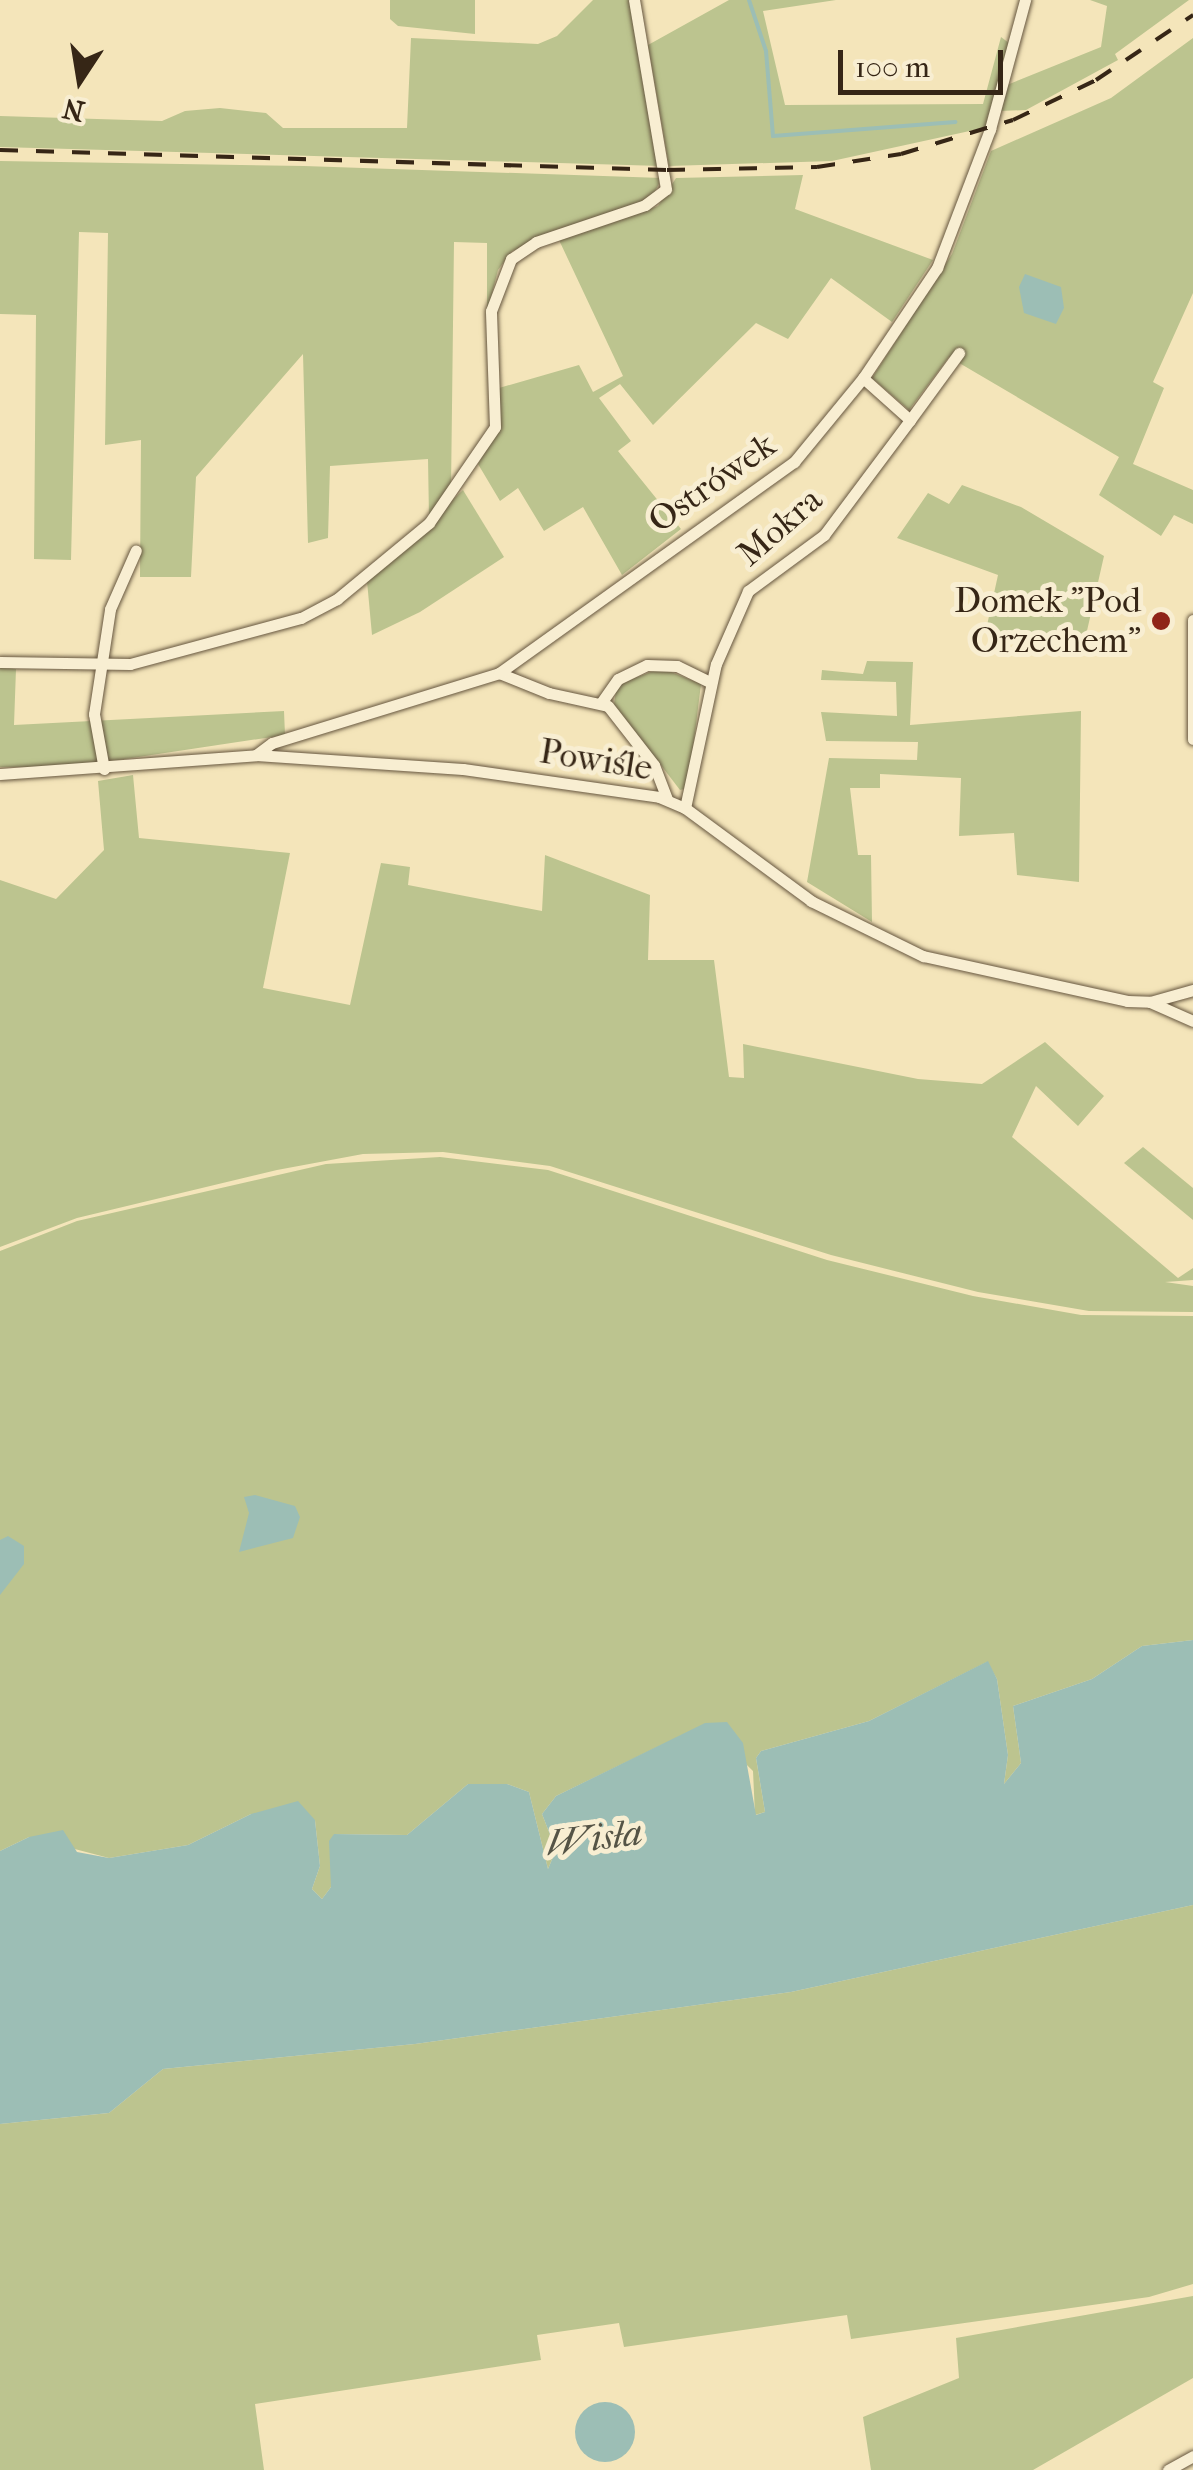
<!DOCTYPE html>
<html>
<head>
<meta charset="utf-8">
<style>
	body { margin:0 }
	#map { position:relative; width:1193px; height:2470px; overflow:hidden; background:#f4e5ba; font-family:"IM FELL French Canon",serif }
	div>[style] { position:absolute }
	.green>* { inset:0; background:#bcc48f }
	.water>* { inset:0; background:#9cbeb5 }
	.round { border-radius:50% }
	.stream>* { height:4px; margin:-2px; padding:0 2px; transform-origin:2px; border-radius:2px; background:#9cbeb5 }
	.roads { filter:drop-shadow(0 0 2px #66563f) drop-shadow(0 0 2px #66563f) }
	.minor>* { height:11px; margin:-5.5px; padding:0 5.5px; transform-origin:5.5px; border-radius:5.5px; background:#f8eed2 }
	.rail>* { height:4px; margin-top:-2px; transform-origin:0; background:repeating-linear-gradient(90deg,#362616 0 18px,transparent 0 36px) }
	.dots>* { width:28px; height:28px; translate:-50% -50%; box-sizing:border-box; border:5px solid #f8eed2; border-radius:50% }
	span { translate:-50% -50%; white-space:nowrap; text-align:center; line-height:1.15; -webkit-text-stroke:10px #f8eed2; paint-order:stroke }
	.street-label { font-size:35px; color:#362616 }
	.poi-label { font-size:35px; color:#362616 }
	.right { translate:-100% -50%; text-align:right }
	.water-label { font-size:38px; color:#555446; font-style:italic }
	.north { position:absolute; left:30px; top:30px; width:100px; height:100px; -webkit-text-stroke:8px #f8eed2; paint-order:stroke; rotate:192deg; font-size:28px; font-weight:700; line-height:40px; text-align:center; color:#362616 }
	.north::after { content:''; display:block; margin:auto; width:35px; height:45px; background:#362616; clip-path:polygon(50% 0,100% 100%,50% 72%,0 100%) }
	.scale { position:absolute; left:838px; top:50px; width:165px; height:45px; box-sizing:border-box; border:5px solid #362616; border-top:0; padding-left:12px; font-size:30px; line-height:35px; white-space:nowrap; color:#362616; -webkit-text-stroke:8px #f8eed2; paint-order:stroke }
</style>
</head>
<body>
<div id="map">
	<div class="green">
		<div style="clip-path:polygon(390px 0,475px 0,475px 34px,398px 26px,390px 19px)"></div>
		<div style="clip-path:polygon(593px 0,632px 0,661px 166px,0 147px,0 116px,162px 121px,185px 111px,220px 108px,266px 113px,283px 128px,407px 128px,411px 38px,538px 44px,557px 36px)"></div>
		<div style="clip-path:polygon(729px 0,836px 0,763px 11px,785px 105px,983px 104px,1001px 37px,1009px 43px,988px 127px,832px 161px,669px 166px,648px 45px)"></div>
		<div style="clip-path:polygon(1090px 0,1189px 0,1115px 54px,1118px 60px,1026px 110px,1000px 111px,1007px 85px,1101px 47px,1107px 6px)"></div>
		<div style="clip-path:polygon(1193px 38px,1193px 293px,1153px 382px,1164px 388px,1133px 464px,1193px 490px,1193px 524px,1174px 515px,1161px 536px,1099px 495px,1119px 457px,949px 357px,909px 410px,872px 378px,952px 254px,991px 151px,1111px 98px)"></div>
		<div style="clip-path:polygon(0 161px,304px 166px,662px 178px,651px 199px,512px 251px,498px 270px,487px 313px,487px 243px,454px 242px,451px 490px,429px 518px,428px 459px,330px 466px,328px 538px,308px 543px,303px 354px,196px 477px,191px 577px,140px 577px,141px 440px,105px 445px,108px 233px,79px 232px,71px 560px,34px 559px,36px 315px,0 314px)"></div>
		<div style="clip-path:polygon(803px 175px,795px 209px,933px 260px,892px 322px,831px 278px,788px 339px,756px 323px,653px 425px,620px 384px,599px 398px,631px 441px,618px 451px,681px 529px,622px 575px,583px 507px,544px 531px,518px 488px,500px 501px,478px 464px,501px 425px,499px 388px,579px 365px,593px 392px,623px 376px,559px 240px,658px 206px,676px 178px)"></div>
		<div style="clip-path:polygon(962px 485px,1021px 507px,1104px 556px,1084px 644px,986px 630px,998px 575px,897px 538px,928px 493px,949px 504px)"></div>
		<div style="clip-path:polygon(463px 490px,504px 557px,420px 612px,372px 635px,367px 581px)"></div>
		<div style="clip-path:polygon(867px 661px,913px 662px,910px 725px,1081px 711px,1079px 882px,1017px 875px,1014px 833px,959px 836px,961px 778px,880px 774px,880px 788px,850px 788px,858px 855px,871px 855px,872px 922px,807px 882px,829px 758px,917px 760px,918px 742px,826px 741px,821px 712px,897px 716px,896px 682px,821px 680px,822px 670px,863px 674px)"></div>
		<div style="clip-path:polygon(0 666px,16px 669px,14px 725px,284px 711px,285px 735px,72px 767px,0 767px)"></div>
		<div style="clip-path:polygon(661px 668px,701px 684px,688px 788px,680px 790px,614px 704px,617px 685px)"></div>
		<div style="clip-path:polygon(133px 775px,139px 838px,290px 853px,263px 988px,350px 1005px,381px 863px,410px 867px,408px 885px,542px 911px,545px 855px,650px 895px,648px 960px,714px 960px,729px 1077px,744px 1078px,743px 1044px,918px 1079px,982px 1084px,1045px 1042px,1104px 1096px,1078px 1126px,1036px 1086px,1012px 1137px,1178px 1278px,1193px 1268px,1193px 1280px,1165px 1282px,1193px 1286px,1193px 1312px,1089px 1311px,978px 1292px,831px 1255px,550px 1166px,443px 1152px,363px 1154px,277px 1170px,77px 1218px,0 1247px,0 880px,56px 899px,104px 850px,98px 781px)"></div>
		<div style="clip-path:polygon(1143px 1147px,1193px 1188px,1193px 1220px,1124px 1163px)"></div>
		<div style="clip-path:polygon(440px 1157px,548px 1170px,827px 1260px,973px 1296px,1081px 1315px,1193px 1316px,1193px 1640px,1142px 1646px,1092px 1679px,1013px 1706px,1021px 1763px,1004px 1784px,1008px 1755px,997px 1679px,987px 1662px,869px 1721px,761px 1751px,756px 1758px,765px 1812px,755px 1815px,753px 1771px,705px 1724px,556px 1796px,542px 1814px,556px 1850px,548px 1869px,529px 1792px,507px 1784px,468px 1784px,407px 1835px,334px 1834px,331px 1887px,322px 1899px,312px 1889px,320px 1866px,315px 1820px,251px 1814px,188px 1845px,109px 1858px,29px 1837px,0 1851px,0 1251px,77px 1221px,326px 1164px)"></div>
		<div style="clip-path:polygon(1193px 1905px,1193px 2284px,1149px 2297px,851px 2339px,847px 2315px,624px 2347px,619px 2323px,537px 2335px,541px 2360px,255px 2404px,264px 2470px,0 2470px,0 2124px,109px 2113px,163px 2069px,415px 2044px,791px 1992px)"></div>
		<div style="clip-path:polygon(1193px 2296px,1193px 2378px,1033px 2470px,871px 2470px,863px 2417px,959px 2378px,956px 2338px)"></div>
	</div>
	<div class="water">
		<div style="clip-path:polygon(1025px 274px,1061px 287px,1064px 308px,1056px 324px,1024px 313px,1019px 287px)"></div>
		<div style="clip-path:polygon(255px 1495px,295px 1506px,300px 1517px,293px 1538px,239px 1552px,249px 1513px,244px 1497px)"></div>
		<div style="clip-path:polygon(8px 1536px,24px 1546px,24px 1564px,0 1595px,0 1540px)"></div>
		<div style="clip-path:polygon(1193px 1640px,1193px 1905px,791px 1992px,415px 2044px,163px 2069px,109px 2113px,0 2124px,0 1851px,29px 1837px,63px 1830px,77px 1852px,109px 1858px,188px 1845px,251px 1814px,298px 1801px,315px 1820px,320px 1866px,312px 1889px,322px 1899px,331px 1887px,329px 1841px,334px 1834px,407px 1835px,468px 1784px,507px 1784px,529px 1792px,548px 1869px,556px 1850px,542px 1814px,556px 1796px,705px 1723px,727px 1722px,743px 1743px,756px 1815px,765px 1812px,756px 1758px,761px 1751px,869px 1721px,988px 1661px,997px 1679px,1008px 1755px,1004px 1784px,1021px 1763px,1013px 1706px,1092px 1679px,1142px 1646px)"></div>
		<div class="round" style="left:575px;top:2402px;width:60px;height:60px"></div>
	</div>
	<div class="stream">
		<div style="left:749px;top:0;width:54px;rotate:71.6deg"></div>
		<div style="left:766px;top:51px;width:85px;rotate:85.3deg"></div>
		<div style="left:773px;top:136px;width:183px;rotate:-4.4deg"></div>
	</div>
	<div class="roads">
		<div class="minor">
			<div style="left:910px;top:420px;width:83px;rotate:-53.8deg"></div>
			<div style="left:1193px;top:620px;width:119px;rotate:90deg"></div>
			<div style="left:0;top:662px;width:130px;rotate:0.9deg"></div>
			<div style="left:130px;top:664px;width:177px;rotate:-15.1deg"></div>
			<div style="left:301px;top:618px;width:41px;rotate:-27.8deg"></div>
			<div style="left:337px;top:599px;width:119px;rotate:-39.6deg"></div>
			<div style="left:429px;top:523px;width:116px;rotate:-55.5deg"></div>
			<div style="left:495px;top:427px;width:116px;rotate:-92deg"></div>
			<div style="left:491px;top:311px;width:56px;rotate:-69deg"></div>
			<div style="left:511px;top:259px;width:30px;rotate:-34deg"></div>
			<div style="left:536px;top:242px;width:115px;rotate:-18.7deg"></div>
			<div style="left:645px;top:205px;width:26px;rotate:-37deg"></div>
			<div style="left:666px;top:189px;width:192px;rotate:-99.6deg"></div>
			<div style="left:499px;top:673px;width:54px;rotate:21.8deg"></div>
			<div style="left:549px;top:693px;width:60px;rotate:12.4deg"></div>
			<div style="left:608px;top:706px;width:75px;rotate:52.1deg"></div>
			<div style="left:654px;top:765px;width:36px;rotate:69deg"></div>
			<div style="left:601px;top:703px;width:29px;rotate:-55deg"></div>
			<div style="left:618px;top:679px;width:32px;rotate:-26deg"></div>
			<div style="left:647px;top:665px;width:30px;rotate:2deg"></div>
			<div style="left:677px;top:666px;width:37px;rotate:26deg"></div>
			<div style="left:256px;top:755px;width:20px;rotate:-37deg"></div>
			<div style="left:272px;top:743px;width:238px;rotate:-17.1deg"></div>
			<div style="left:499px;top:673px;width:363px;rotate:-35.6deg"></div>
			<div style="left:794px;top:462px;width:109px;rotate:-50.6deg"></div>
			<div style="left:863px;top:378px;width:133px;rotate:-56.1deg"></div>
			<div style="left:937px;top:268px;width:149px;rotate:-69.1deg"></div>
			<div style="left:990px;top:129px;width:134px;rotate:-74.8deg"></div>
			<div style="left:104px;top:769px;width:56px;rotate:-100.3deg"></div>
			<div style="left:94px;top:714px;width:106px;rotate:-81.3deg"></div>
			<div style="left:110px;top:609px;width:64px;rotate:-66.2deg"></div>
			<div style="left:0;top:774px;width:257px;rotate:-4.2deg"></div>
			<div style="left:256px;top:755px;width:207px;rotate:3.9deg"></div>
			<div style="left:463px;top:769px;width:198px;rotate:8.1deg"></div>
			<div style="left:659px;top:797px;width:28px;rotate:23deg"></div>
			<div style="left:685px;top:808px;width:157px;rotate:36.4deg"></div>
			<div style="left:811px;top:901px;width:125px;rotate:26.2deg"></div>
			<div style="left:923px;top:956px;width:209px;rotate:12.4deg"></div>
			<div style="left:1127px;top:1001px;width:23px;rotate:2deg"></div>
			<div style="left:1150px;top:1002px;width:45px;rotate:-15.6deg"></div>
			<div style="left:685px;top:808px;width:147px;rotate:-77.9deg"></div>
			<div style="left:716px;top:664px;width:80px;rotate:-66.3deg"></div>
			<div style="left:748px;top:591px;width:94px;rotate:-36.4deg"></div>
			<div style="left:824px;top:535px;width:144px;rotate:-53.2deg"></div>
			<div style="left:910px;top:420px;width:63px;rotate:-138.2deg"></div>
			<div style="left:1150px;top:1002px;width:47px;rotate:23.8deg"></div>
			<div style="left:1168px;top:2470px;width:29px;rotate:-29deg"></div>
		</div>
	</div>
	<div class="rail">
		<div style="left:0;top:150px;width:667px;rotate:1.72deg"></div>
		<div style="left:667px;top:170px;width:150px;rotate:-1.1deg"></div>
		<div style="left:817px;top:167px;width:85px;rotate:-8.8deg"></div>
		<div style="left:901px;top:154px;width:117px;rotate:-16.9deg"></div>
		<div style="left:1013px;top:120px;width:92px;rotate:-25.7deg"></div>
		<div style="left:1096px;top:80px;width:117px;rotate:-33.8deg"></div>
	</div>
	<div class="dots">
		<div style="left:1161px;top:621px;background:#8f2418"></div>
	</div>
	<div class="street-label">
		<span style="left:712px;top:483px;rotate:-35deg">Ostrówek</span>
		<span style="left:780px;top:527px;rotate:-41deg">Mokra</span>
		<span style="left:596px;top:760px;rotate:9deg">Powiśle</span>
	</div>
	<div class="poi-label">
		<span class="right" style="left:1141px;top:621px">Domek "Pod<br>Orzechem"</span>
	</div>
	<div class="water-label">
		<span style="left:594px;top:1838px;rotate:-7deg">Wisła</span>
	</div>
	<div class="north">N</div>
	<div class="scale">100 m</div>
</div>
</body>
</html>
